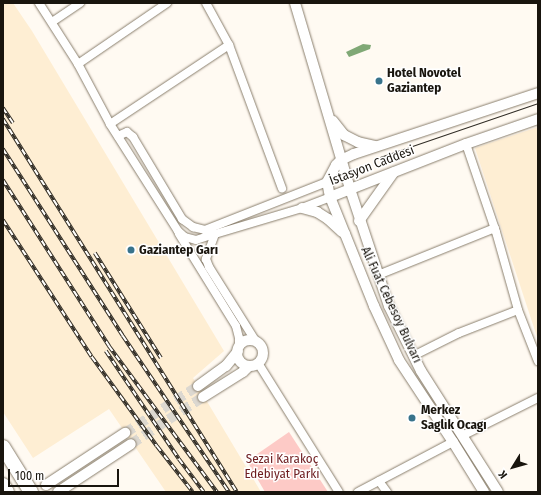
<!DOCTYPE html>
<html>
<head>
<meta charset="utf-8">
<style>
	body { margin:0 }
	#map { position:relative; width:541px; height:495px; overflow:hidden; background:#fffaf2; font-family:"Fira Sans Condensed",sans-serif }
	div>[style] { position:absolute }
	.built>* { inset:0; background:#feeed3 }
	.green>* { inset:0; background:#fdcac6 }
	.water>* { inset:0; background:#80a876 }
	.tertiary-tunnel>* { height:10px; margin-top:-5px; transform-origin:0; background:repeating-linear-gradient(90deg,#dcd8d0 0 10px,transparent 0 15px) }
	.roads { filter:drop-shadow(0 0 1px #8a7f6d) drop-shadow(0 0 1px #8a7f6d) }
	.minor>* { height:8px; margin:-4px; padding:0 4px; transform-origin:4px; border-radius:4px; background:#fff }
	.tertiary>* { height:10px; margin:-5px; padding:0 5px; transform-origin:5px; border-radius:5px; background:#fff }
	.tertiary>.ring { margin:-5px; padding:0; box-sizing:content-box; background:none; border:10px solid #fff; border-radius:50% }
	.trunk>* { height:14px; margin:-7px; padding:0 7px; transform-origin:7px; border-radius:7px; background:#fff }
	.tram>* { height:1px; margin:-0.5px; padding:0 0.5px; transform-origin:0.5px; border-radius:0.5px; background:#312d26 }
	.rail>* { height:3.5px; margin-top:-1.75px; transform-origin:0; background:repeating-linear-gradient(90deg,#fff 0 6px,#312d26 0 12px); box-sizing:border-box; border-block:1px solid #312d26 }
	.dots>* { width:11px; height:11px; translate:-50% -50%; box-sizing:border-box; border:2px solid #fff; border-radius:50% }
	span { translate:-50% -50%; white-space:nowrap; text-align:center; line-height:1.15; -webkit-text-stroke:3px #fff; paint-order:stroke }
	.poi-label { font-size:13px; color:#19150e; font-weight:700 }
	.left { translate:0 -50%; text-align:left }
	.street-label { font-size:13px; color:#19150e }
	.park-label { font-size:13px; color:#6f1e21 }
	.frame { position:absolute; inset:0; border:4px solid #19150e; pointer-events:none }
	.north { position:absolute; left:493px; top:447px; width:40px; height:40px; -webkit-text-stroke:3px #fff; paint-order:stroke; rotate:233deg; font-size:11px; font-weight:700; line-height:16px; text-align:center; color:#19150e }
	.north::after { content:''; display:block; margin:auto; width:14px; height:18px; background:#19150e; clip-path:polygon(50% 0,100% 100%,50% 72%,0 100%) }
	.scale { position:absolute; left:8px; top:469px; width:111px; height:18px; box-sizing:border-box; border:2px solid #19150e; border-top:0; padding-left:5px; font-size:12px; line-height:14px; white-space:nowrap; color:#19150e; -webkit-text-stroke:3px #fff; paint-order:stroke }
</style>
</head>
<body>
<div id="map">
	<div class="built">
		<div style="clip-path:polygon(3px 3px,13px 3px,32px 31px,224px 351px,193px 378px,261px 492px,166px 492px,109px 409px,33px 458px,3px 412px)"></div>
		<div style="clip-path:polygon(538px 127px,538px 340px,475px 148px)"></div>
	</div>
	<div class="green">
		<div style="clip-path:polygon(289px 432px,328px 492px,265px 492px,247px 461px)"></div>
	</div>
	<div class="water">
		<div style="clip-path:polygon(363px 44px,371px 45px,370px 49px,349px 57px,346px 52px)"></div>
	</div>
	<div class="tertiary-tunnel">
		<div style="left:125px;top:433px;width:87px;rotate:-32.8deg"></div>
		<div style="left:131px;top:444px;width:86px;rotate:-33.1deg"></div>
	</div>
	<div class="roads">
		<div class="minor">
			<div style="left:39px;top:3px;width:72px;rotate:57.4deg"></div>
			<div style="left:78px;top:64px;width:68px;rotate:61.9deg"></div>
			<div style="left:110px;top:124px;width:127px;rotate:57.6deg"></div>
			<div style="left:178px;top:231px;width:9px;rotate:41deg"></div>
			<div style="left:185px;top:237px;width:11px;rotate:15deg"></div>
			<div style="left:196px;top:240px;width:20px;rotate:-18deg"></div>
			<div style="left:215px;top:234px;width:91px;rotate:-16.6deg"></div>
			<div style="left:302px;top:208px;width:30px;rotate:-21deg"></div>
			<div style="left:206px;top:3px;width:48px;rotate:61.3deg"></div>
			<div style="left:229px;top:45px;width:153px;rotate:69.7deg"></div>
			<div style="left:52px;top:22px;width:34px;rotate:-34deg"></div>
			<div style="left:78px;top:64px;width:108px;rotate:-34.4deg"></div>
			<div style="left:110px;top:124px;width:143px;rotate:-33.6deg"></div>
			<div style="left:118px;top:136px;width:10px;rotate:-24deg"></div>
			<div style="left:127px;top:132px;width:8px;rotate:40deg"></div>
			<div style="left:133px;top:137px;width:96px;rotate:59.1deg"></div>
			<div style="left:182px;top:219px;width:14px;rotate:36deg"></div>
			<div style="left:193px;top:227px;width:12px;rotate:14deg"></div>
			<div style="left:205px;top:230px;width:131px;rotate:-21.5deg"></div>
			<div style="left:466px;top:144px;width:93px;rotate:71.2deg"></div>
			<div style="left:496px;top:232px;width:81px;rotate:74.2deg"></div>
			<div style="left:518px;top:310px;width:55px;rotate:68.6deg"></div>
			<div style="left:179px;top:234px;width:108px;rotate:58.2deg"></div>
			<div style="left:236px;top:326px;width:12px;rotate:76deg"></div>
			<div style="left:239px;top:338px;width:8px;rotate:90deg"></div>
			<div style="left:215px;top:234px;width:27px;rotate:110deg"></div>
			<div style="left:206px;top:259px;width:9px;rotate:69deg"></div>
			<div style="left:209px;top:267px;width:86px;rotate:57.8deg"></div>
			<div style="left:378px;top:275px;width:126px;rotate:-21.9deg"></div>
			<div style="left:413px;top:356px;width:51px;rotate:-26.6deg"></div>
			<div style="left:459px;top:333px;width:63px;rotate:-21.3deg"></div>
			<div style="left:258px;top:363px;width:152px;rotate:57.9deg"></div>
			<div style="left:462px;top:436px;width:85px;rotate:-26.6deg"></div>
			<div style="left:379px;top:481px;width:14px;rotate:54deg"></div>
			<div style="left:358px;top:492px;width:107px;rotate:-27.8deg"></div>
		</div>
		<div class="tertiary">
			<div style="left:295px;top:3px;width:194px;rotate:73.5deg"></div>
			<div style="left:350px;top:189px;width:123px;rotate:71.6deg"></div>
			<div style="left:389px;top:306px;width:72px;rotate:63.8deg"></div>
			<div style="left:421px;top:371px;width:143px;rotate:57.5deg"></div>
			<div style="left:333px;top:121px;width:18px;rotate:52deg"></div>
			<div style="left:344px;top:135px;width:16px;rotate:27deg"></div>
			<div style="left:358px;top:142px;width:18px;rotate:13deg"></div>
			<div style="left:330px;top:197px;width:146px;rotate:-21.3deg"></div>
			<div style="left:466px;top:144px;width:76px;rotate:-19.1deg"></div>
			<div style="left:302px;top:208px;width:16px;rotate:15deg"></div>
			<div style="left:317px;top:212px;width:13px;rotate:32deg"></div>
			<div style="left:328px;top:219px;width:19px;rotate:43deg"></div>
			<div style="left:359px;top:221px;width:60px;rotate:-54.5deg"></div>
			<div class="ring" style="left:237px;top:340px;width:16px;height:16px"></div>
			<div style="left:198px;top:386px;width:34px;rotate:-36deg"></div>
			<div style="left:226px;top:366px;width:19px;rotate:-51deg"></div>
			<div style="left:203px;top:397px;width:47px;rotate:-32deg"></div>
			<div style="left:243px;top:372px;width:8px;rotate:-45deg"></div>
			<div style="left:46px;top:485px;width:95px;rotate:-33.4deg"></div>
			<div style="left:58px;top:492px;width:87px;rotate:-33.3deg"></div>
			<div style="left:484px;top:492px;width:59px;rotate:-121.8deg"></div>
			<div style="left:453px;top:442px;width:98px;rotate:-123.4deg"></div>
			<div style="left:399px;top:360px;width:60px;rotate:-114.8deg"></div>
			<div style="left:374px;top:306px;width:78px;rotate:-111.9deg"></div>
			<div style="left:345px;top:234px;width:40px;rotate:-112deg"></div>
			<div style="left:330px;top:197px;width:15px;rotate:-101deg"></div>
			<div style="left:327px;top:182px;width:19px;rotate:-62deg"></div>
			<div style="left:336px;top:165px;width:7px;rotate:-45deg"></div>
			<div style="left:341px;top:160px;width:14px;rotate:-25deg"></div>
			<div style="left:354px;top:154px;width:194px;rotate:-18.3deg"></div>
		</div>
		<div class="trunk">
			<div style="left:3px;top:447px;width:53px;rotate:58.1deg"></div>
			<div style="left:3px;top:485px;width:8px;rotate:60deg"></div>
		</div>
	</div>
	<div class="tram">
		<div style="left:380px;top:157px;width:167px;rotate:-18.9deg"></div>
	</div>
	<div class="rail">
		<div style="left:3px;top:108px;width:18px;rotate:56deg"></div>
		<div style="left:3px;top:119px;width:440px;rotate:57.9deg"></div>
		<div style="left:3px;top:149px;width:222px;rotate:57.3deg"></div>
		<div style="left:123px;top:336px;width:189px;rotate:55.8deg"></div>
		<div style="left:3px;top:180px;width:197px;rotate:57.4deg"></div>
		<div style="left:109px;top:346px;width:182px;rotate:53.5deg"></div>
		<div style="left:3px;top:220px;width:163px;rotate:57deg"></div>
		<div style="left:92px;top:357px;width:110px;rotate:53.9deg"></div>
		<div style="left:157px;top:446px;width:58px;rotate:52deg"></div>
		<div style="left:95px;top:253px;width:124px;rotate:57.8deg"></div>
		<div style="left:106px;top:351px;width:130px;rotate:55.9deg"></div>
		<div style="left:179px;top:459px;width:41px;rotate:52.9deg"></div>
	</div>
	<div class="dots">
		<div style="left:379px;top:81px;background:#38738b"></div>
		<div style="left:131px;top:250px;background:#38738b"></div>
		<div style="left:412px;top:418px;background:#38738b"></div>
	</div>
	<div class="poi-label">
		<span class="left" style="left:387px;top:81px">Hotel Novotel<br>Gaziantep</span>
		<span class="left" style="left:139px;top:250px">Gaziantep Garı</span>
		<span class="left" style="left:421px;top:418px">Merkez<br>Saglık Ocagı</span>
	</div>
	<div class="street-label">
		<span style="left:372px;top:166px;rotate:-21deg">İstasyon Caddesi</span>
		<span style="left:391px;top:305px;rotate:65deg">Ali Fuat Cebesoy Bulvarı</span>
	</div>
	<div class="park-label">
		<span style="left:282px;top:467px">Sezai Karakoç<br>Edebiyat Parkı</span>
	</div>
	<div class="frame"></div>
	<div class="north">K</div>
	<div class="scale">100 m</div>
</div>
</body>
</html>
